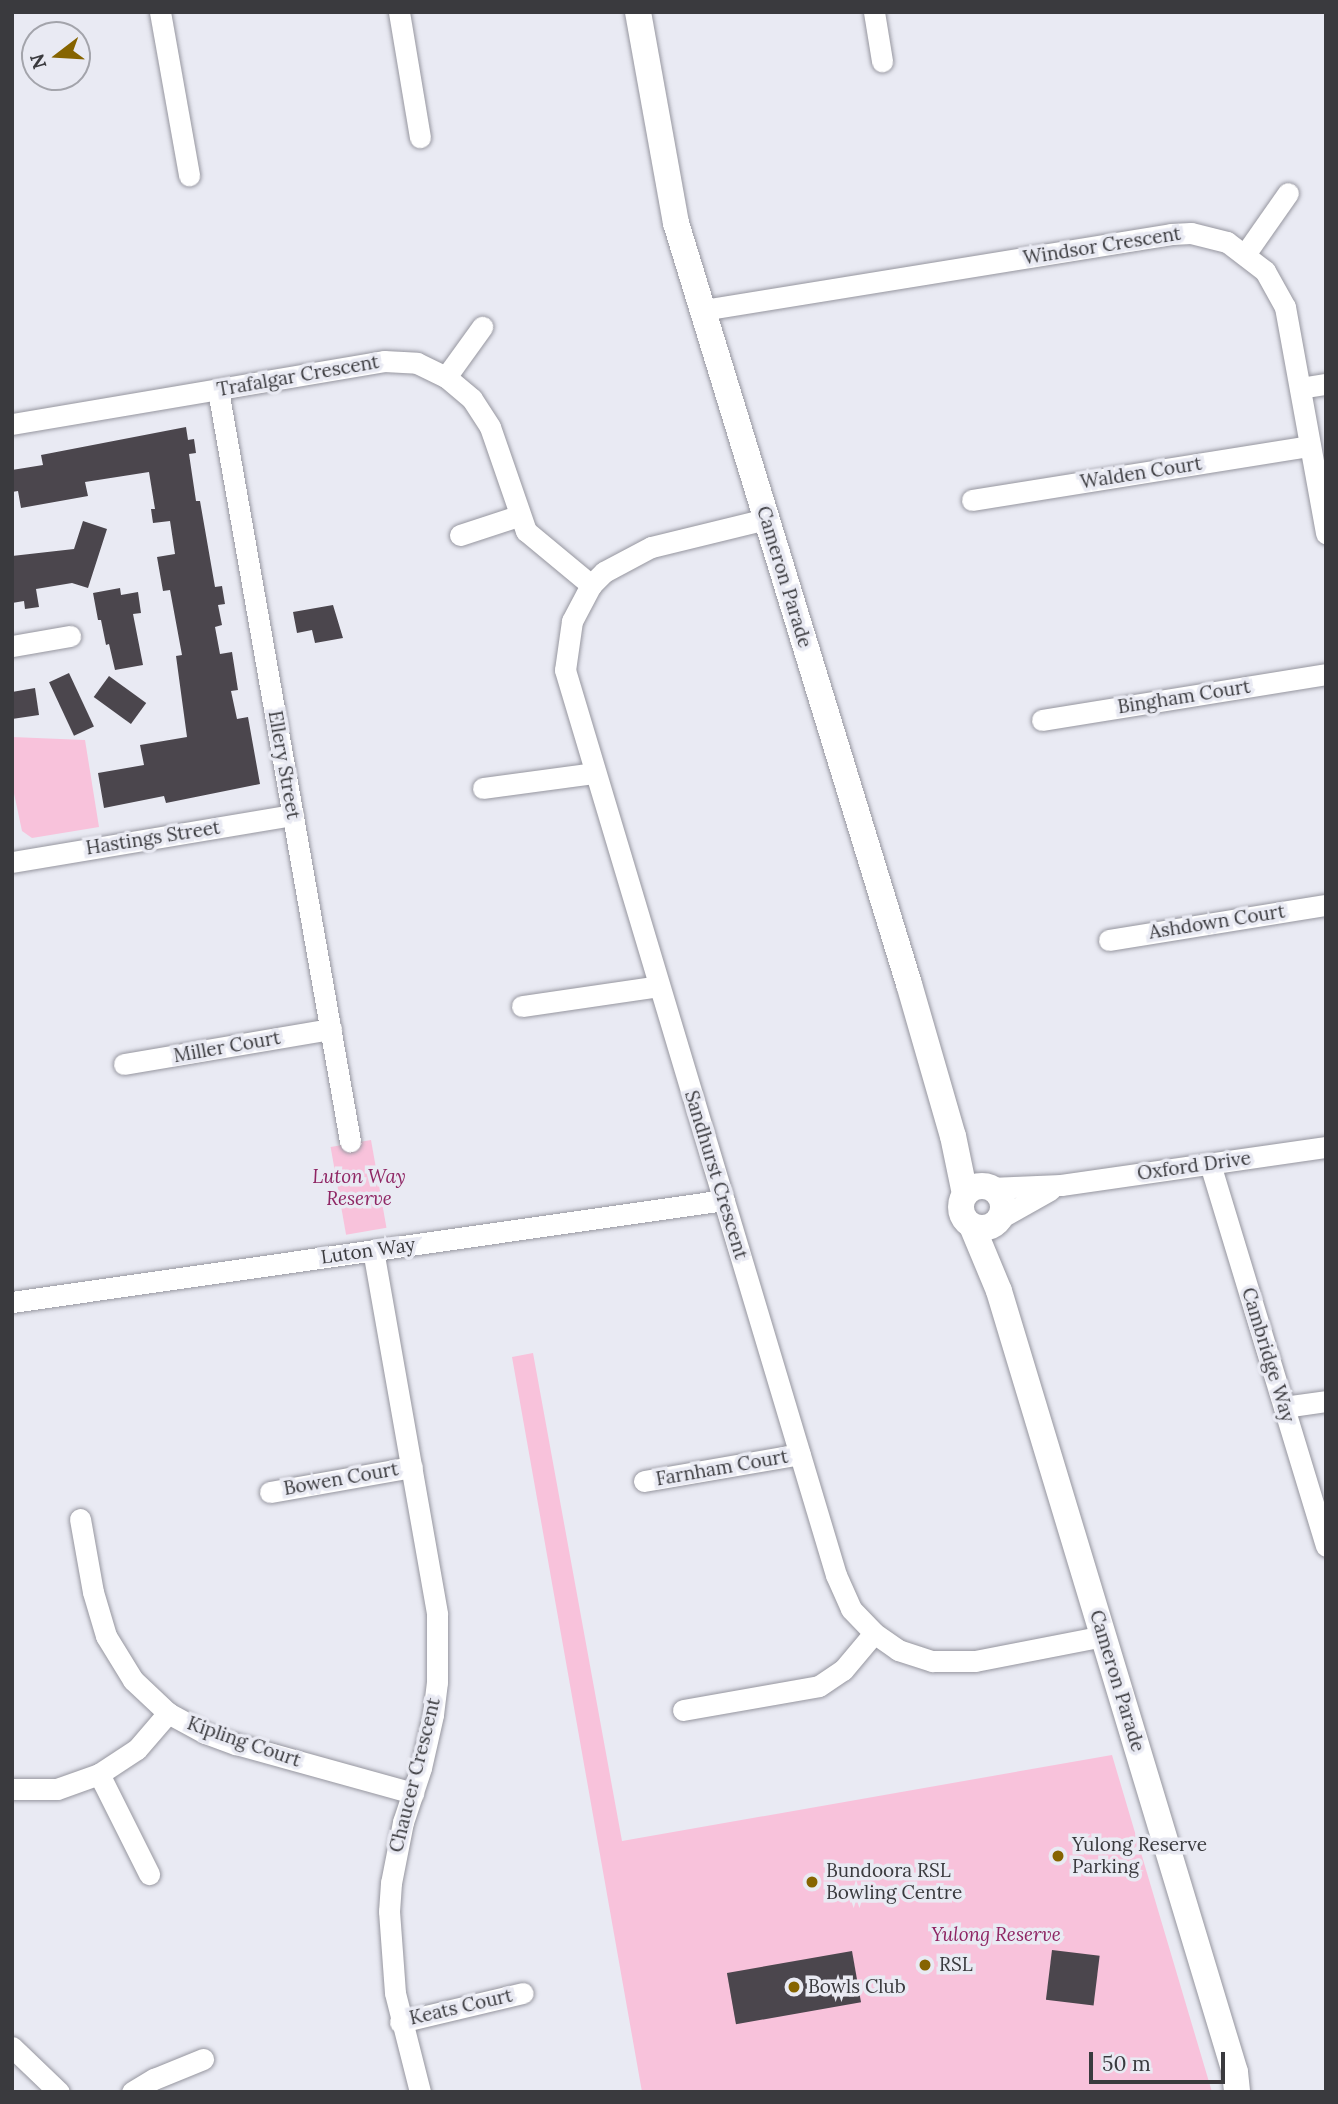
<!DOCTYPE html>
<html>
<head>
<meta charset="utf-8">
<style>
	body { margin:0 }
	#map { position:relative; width:1338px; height:2104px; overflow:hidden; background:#e9eaf3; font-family:Lora,serif }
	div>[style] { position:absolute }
	.green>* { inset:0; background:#f8c2db; transform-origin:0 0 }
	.building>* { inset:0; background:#4b464d; transform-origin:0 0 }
	.roads { filter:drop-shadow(0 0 2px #96969f) drop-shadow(0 0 2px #96969f) }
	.minor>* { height:21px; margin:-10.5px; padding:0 10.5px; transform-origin:10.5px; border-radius:10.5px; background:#fff }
	.tertiary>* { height:26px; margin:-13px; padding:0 13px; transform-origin:13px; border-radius:13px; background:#fff }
	.tertiary>.ring { margin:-13px; padding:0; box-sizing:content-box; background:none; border:26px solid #fff; border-radius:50% }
	.dots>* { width:19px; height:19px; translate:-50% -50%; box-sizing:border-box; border:4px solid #e9eaf3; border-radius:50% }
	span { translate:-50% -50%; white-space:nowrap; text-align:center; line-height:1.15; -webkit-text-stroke:7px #e9eaf3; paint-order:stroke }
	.street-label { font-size:19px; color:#3a3a3e }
	.park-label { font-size:19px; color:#8f2664; font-style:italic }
	.poi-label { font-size:19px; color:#3a3a3e }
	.left { translate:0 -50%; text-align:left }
	.frame { position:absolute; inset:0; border:14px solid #3a3a3e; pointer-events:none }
	.north { position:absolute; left:21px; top:21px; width:70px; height:70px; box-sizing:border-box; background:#e9eaf3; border:2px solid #a3a4ab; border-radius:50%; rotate:253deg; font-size:19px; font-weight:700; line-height:28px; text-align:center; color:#3a3a3e }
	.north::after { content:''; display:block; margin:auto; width:24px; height:32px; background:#866400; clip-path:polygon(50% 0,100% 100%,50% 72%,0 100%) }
	.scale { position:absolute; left:1089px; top:2052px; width:136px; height:32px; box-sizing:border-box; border:4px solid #3a3a3e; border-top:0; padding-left:9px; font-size:21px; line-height:24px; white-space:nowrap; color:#3a3a3e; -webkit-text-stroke:5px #e9eaf3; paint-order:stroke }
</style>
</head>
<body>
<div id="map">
	<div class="green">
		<div style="clip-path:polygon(12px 737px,85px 740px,99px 827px,32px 838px,22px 831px,12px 784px)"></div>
		<div style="left:371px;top:1140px;width:89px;height:41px;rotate:80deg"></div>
		<div style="clip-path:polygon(533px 1353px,622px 1841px,1112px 1755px,1212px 2092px,642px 2092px,512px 1357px)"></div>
	</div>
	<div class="building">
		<div style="clip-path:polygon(186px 427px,188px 440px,194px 439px,196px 453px,189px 454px,196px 501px,200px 501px,215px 587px,222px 586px,225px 604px,218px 605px,222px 625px,215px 627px,220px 654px,232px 652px,238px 690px,231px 691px,237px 719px,248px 717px,260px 784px,166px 803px,164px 796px,104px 808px,98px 773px,144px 765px,140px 745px,187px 737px,176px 656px,182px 655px,170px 590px,163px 591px,157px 557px,175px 554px,170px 521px,153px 523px,151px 509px,155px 509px,149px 472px,85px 482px,88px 496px,21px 508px,18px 491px,12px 492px,12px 470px,43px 465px,41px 455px)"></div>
		<div style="clip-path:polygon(83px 521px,107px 529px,88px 588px,72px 583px,36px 589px,39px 607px,25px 609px,24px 601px,12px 603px,12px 556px,74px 549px)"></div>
		<div style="clip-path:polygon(120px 588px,121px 595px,138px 592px,141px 613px,133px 614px,143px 665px,115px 670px,109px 644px,106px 645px,101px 620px,98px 620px,93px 593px)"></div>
		<div style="clip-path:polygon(333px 605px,343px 638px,315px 643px,312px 630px,297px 633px,293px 612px)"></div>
		<div style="left:69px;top:673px;width:59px;height:22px;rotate:65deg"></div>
		<div style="left:109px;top:676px;width:46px;height:26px;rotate:36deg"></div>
		<div style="clip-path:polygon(35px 688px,39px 715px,12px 719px,12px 692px)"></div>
		<div style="left:1052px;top:1950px;width:48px;height:50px;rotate:7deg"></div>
		<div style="left:852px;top:1951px;width:52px;height:127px;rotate:80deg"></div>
	</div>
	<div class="roads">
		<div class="minor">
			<div style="left:160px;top:12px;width:166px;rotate:79.9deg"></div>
			<div style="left:399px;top:12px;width:127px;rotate:80.5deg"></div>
			<div style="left:874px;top:12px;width:50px;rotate:80.7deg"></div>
			<div style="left:1246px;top:253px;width:73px;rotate:-55deg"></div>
			<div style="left:703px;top:310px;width:474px;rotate:-9.2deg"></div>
			<div style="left:1171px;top:234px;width:20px;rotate:-3deg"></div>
			<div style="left:1191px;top:233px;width:37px;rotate:14deg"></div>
			<div style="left:1227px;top:242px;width:48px;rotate:37.3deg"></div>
			<div style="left:1265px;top:271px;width:41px;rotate:60.9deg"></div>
			<div style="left:1285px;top:307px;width:230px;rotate:79.7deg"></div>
			<div style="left:446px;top:377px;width:62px;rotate:-54.2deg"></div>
			<div style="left:1300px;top:388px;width:26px;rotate:-9deg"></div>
			<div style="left:218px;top:390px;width:763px;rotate:80.03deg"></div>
			<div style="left:12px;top:424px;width:377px;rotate:-9.6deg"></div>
			<div style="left:384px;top:361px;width:33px;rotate:3deg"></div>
			<div style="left:417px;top:363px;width:32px;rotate:26deg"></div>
			<div style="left:446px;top:377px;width:34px;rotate:40deg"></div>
			<div style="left:472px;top:399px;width:33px;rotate:57deg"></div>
			<div style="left:490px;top:427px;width:110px;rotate:70.9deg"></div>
			<div style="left:526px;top:531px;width:85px;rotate:39.7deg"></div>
			<div style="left:972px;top:500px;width:342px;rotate:-9.1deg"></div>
			<div style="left:766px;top:519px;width:118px;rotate:166.3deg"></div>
			<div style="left:651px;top:547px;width:53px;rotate:152deg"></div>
			<div style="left:604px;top:572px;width:18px;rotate:135deg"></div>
			<div style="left:591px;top:585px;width:41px;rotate:117.8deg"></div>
			<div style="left:572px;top:621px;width:49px;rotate:98.1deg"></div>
			<div style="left:565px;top:670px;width:945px;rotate:73.33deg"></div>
			<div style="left:836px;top:1575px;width:37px;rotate:66deg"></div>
			<div style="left:851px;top:1609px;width:33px;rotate:46deg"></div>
			<div style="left:874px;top:1633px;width:29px;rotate:35deg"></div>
			<div style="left:898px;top:1650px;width:36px;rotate:18deg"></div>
			<div style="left:932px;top:1661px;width:43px"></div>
			<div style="left:975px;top:1661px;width:131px;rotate:-11deg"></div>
			<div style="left:460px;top:535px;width:61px;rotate:-18.1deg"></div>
			<div style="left:12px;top:646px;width:59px;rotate:-9.8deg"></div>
			<div style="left:1042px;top:720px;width:288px;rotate:-9.2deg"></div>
			<div style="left:483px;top:788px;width:112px;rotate:-7.7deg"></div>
			<div style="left:12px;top:862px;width:285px;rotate:-9.5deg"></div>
			<div style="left:1109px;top:940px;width:220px;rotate:-9.2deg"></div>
			<div style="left:522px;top:1006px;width:138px;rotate:-8.3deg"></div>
			<div style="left:124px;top:1064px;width:210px;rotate:-9.6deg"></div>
			<div style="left:1210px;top:1164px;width:399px;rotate:73.1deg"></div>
			<div style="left:990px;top:1188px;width:71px;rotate:-2.4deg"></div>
			<div style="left:1061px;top:1185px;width:268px;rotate:-8.2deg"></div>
			<div style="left:1000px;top:1218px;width:57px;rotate:-29.2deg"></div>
			<div style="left:373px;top:1250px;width:370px;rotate:80deg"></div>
			<div style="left:437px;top:1614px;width:68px;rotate:90deg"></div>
			<div style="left:437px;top:1682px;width:33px;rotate:97deg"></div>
			<div style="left:433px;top:1715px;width:54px;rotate:102.8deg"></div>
			<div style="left:421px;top:1768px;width:57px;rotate:108.4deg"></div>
			<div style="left:403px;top:1822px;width:62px;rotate:101.1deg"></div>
			<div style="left:391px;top:1883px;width:28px;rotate:94deg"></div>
			<div style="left:389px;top:1911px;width:82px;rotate:85.8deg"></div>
			<div style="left:395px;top:1993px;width:102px;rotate:75.8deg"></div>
			<div style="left:12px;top:1302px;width:719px;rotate:-8.15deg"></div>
			<div style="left:1284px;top:1407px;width:42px;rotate:-8.1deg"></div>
			<div style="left:644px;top:1481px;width:158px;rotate:-9.8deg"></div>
			<div style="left:270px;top:1492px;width:144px;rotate:-10deg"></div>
			<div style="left:80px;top:1519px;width:74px;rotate:79.9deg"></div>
			<div style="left:93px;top:1592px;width:46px;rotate:73.5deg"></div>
			<div style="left:106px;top:1636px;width:52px;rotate:58.5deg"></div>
			<div style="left:133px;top:1680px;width:48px;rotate:43.3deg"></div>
			<div style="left:168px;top:1713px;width:42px;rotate:28.4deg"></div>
			<div style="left:205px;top:1733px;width:33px;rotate:20deg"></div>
			<div style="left:236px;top:1744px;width:184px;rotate:15.5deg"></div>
			<div style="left:683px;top:1710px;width:138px;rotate:-10deg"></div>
			<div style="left:819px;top:1686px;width:29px;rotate:-34deg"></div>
			<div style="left:843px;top:1670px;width:48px;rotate:-50deg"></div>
			<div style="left:99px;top:1774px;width:112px;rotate:63.4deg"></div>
			<div style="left:12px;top:1789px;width:45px"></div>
			<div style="left:57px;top:1789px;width:45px;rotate:-19.7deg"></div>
			<div style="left:99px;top:1774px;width:45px;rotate:-33.3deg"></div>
			<div style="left:137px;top:1749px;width:48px;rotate:-49.3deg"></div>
			<div style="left:400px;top:2022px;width:126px;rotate:-13.3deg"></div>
			<div style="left:12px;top:2047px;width:65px;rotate:43.8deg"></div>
			<div style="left:132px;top:2092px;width:26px;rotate:-31deg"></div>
			<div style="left:154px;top:2079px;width:53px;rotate:-22.2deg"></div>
		</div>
		<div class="tertiary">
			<div style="left:638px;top:12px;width:214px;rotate:79.8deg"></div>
			<div style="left:676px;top:223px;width:796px;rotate:72.98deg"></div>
			<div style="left:909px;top:984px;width:158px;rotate:73.9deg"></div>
			<div style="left:953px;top:1136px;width:59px;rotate:78.3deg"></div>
			<div class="ring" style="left:961px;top:1186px;width:16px;height:16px"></div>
			<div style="left:972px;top:1226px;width:70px;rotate:67.4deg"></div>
			<div style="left:999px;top:1291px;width:816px;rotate:73.19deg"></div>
			<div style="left:1235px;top:2072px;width:20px;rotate:84deg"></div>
		</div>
	</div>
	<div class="dots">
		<div style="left:1058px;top:1856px;background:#866400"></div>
		<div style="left:812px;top:1882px;background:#866400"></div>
		<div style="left:925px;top:1965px;background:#866400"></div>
		<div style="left:794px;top:1987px;background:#866400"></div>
	</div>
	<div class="street-label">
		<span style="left:1102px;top:246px;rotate:-9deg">Windsor Crescent</span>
		<span style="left:298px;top:376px;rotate:-10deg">Trafalgar Crescent</span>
		<span style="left:1141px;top:473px;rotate:-9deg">Walden Court</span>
		<span style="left:784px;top:577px;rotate:73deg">Cameron Parade</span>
		<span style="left:1184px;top:697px;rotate:-9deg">Bingham Court</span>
		<span style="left:284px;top:765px;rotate:80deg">Ellery Street</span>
		<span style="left:153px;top:838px;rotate:-9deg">Hastings Street</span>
		<span style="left:1217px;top:922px;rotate:-9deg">Ashdown Court</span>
		<span style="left:227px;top:1047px;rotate:-10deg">Miller Court</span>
		<span style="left:1194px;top:1166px;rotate:-8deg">Oxford Drive</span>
		<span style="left:716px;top:1175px;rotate:73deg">Sandhurst Crescent</span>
		<span style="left:368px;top:1251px;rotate:-8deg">Luton Way</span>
		<span style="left:1268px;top:1355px;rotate:73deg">Cambridge Way</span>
		<span style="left:722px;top:1468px;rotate:-10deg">Farnham Court</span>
		<span style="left:341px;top:1479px;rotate:-10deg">Bowen Court</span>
		<span style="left:1117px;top:1681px;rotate:73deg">Cameron Parade</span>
		<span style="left:244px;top:1742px;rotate:19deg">Kipling Court</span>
		<span style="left:415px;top:1775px;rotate:-76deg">Chaucer Crescent</span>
		<span style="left:461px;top:2007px;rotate:-13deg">Keats Court</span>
	</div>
	<div class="park-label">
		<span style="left:359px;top:1188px">Luton Way<br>Reserve</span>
		<span style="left:996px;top:1935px">Yulong Reserve</span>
	</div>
	<div class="poi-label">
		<span class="left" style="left:1072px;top:1856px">Yulong Reserve<br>Parking</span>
		<span class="left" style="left:826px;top:1882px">Bundoora RSL<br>Bowling Centre</span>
		<span class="left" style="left:939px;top:1965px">RSL</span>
		<span class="left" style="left:808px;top:1987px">Bowls Club</span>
	</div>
	<div class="frame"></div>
	<div class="north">N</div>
	<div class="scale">50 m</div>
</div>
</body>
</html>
